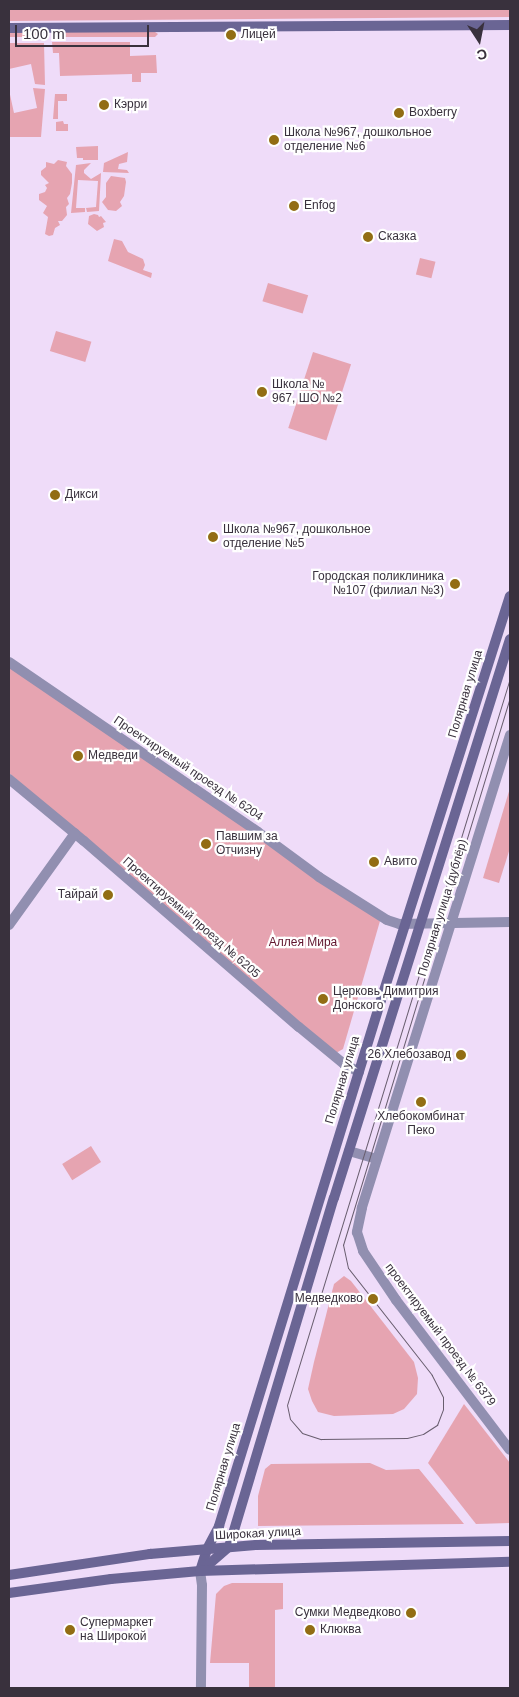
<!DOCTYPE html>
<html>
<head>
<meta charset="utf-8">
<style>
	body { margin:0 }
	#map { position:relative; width:519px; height:1697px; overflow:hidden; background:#efdcf9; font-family:Arial,sans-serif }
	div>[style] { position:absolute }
	.green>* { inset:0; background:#e6a4b1; transform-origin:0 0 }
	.street>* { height:10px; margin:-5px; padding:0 5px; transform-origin:5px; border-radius:5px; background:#918fb0 }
	.secondary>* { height:10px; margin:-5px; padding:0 5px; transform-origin:5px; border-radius:5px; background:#6a6594 }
	.tram>* { height:1px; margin:-0.5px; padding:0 0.5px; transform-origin:0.5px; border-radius:0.5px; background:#685d6e }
	.dots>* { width:14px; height:14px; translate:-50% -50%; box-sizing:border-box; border:2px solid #fff; border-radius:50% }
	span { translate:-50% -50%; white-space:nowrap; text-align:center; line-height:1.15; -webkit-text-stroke:4.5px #fff; paint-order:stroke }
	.poi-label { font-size:12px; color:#39313d }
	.left { translate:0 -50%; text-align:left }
	.right { translate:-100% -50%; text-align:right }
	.street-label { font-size:12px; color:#39313d }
	.park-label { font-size:12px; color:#61152e }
	.frame { position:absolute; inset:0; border:10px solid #39313d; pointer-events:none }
	.north { position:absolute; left:454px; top:15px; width:50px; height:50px; -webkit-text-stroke:4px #fff; paint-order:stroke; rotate:169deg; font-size:14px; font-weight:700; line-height:20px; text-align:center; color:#39313d }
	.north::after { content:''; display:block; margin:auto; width:18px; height:22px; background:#39313d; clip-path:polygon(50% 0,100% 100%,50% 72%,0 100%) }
	.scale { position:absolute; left:15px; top:25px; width:134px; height:22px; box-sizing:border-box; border:2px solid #39313d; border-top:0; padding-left:6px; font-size:15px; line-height:18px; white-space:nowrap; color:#39313d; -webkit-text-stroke:4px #fff; paint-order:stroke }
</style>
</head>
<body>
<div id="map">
	<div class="green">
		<div style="clip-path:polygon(9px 9px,510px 9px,510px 17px,9px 21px)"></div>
		<div style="clip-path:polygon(58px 32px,155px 32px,158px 34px,155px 37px,52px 37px)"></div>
		<div style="clip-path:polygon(9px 33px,39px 33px,46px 37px,9px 37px)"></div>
		<div style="clip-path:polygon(52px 42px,130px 42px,130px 56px,156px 55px,157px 73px,141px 73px,141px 82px,132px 82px,132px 74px,60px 76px,59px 53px,53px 53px)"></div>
		<div style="clip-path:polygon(9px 43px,44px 43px,45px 85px,35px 84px,31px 64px,9px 69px)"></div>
		<div style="clip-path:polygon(33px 88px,45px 89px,41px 137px,9px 137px,9px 90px,14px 113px,37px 108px)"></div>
		<div style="clip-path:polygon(55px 94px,67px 94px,67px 101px,58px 101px,58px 119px,53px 119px)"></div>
		<div style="clip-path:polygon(63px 121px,64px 124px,68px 124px,68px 131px,56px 131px,56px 122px)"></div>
		<div style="clip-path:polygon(98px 146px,98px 160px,83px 160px,83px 158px,77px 158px,76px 147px)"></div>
		<div style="clip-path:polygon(128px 152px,127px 162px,119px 164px,118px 169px,127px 170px,129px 173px,103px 172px,104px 163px)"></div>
		<div style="clip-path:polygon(58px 160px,67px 162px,66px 166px,72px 174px,72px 183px,70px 194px,67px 198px,69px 204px,66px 207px,67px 215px,62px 221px,58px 221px,60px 225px,55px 228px,53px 235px,49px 236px,45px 234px,48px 217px,43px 213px,47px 206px,39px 200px,39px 194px,45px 192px,47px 188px,45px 185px,49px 183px,41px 175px,41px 171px,46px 167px,46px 162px,54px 164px)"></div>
		<div style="clip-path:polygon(91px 163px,84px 170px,84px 173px,91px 179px,101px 173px,99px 211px,87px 212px,86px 208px,96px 207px,98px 181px,78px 180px,76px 208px,85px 208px,85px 212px,71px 213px,76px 165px)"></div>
		<div style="clip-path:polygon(111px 176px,125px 178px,126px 182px,124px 196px,120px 202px,122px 206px,116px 211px,108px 210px,102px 202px,106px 197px,106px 183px)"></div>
		<div style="clip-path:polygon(94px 214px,98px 215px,99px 217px,101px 216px,106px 222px,103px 223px,104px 227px,97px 231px,88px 224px,89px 216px)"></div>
		<div style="clip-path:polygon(114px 239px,122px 241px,128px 252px,143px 259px,145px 265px,143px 270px,152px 273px,151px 278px,108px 261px)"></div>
		<div style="left:420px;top:258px;width:16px;height:17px;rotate:14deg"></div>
		<div style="left:268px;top:283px;width:42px;height:19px;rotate:17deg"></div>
		<div style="left:56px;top:331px;width:37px;height:21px;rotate:17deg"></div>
		<div style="left:313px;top:352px;width:40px;height:80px;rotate:18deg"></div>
		<div style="clip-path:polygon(9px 665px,380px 921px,343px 1049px,336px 1053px,331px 1049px,9px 773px)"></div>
		<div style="clip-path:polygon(510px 788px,510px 848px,499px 883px,483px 878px)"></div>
		<div style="left:91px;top:1146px;width:19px;height:34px;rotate:58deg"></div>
		<div style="clip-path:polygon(344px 1276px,351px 1281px,414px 1362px,418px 1378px,417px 1394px,404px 1409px,393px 1414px,334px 1416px,318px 1412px,312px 1401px,308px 1389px,314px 1362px,334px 1284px)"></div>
		<div style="clip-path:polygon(464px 1404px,510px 1463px,510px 1523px,476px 1524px,428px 1463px)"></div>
		<div style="clip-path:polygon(370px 1463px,386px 1470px,419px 1469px,464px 1524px,258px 1526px,258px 1496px,265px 1469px,271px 1464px)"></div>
		<div style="clip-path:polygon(232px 1583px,283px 1583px,283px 1609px,275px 1610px,275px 1688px,249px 1688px,249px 1663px,210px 1663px,216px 1594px,224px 1586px)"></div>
	</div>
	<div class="street">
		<div style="left:9px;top:662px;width:301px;rotate:34.3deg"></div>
		<div style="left:258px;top:832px;width:76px;rotate:36.4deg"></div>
		<div style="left:319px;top:877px;width:80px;rotate:32.3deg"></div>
		<div style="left:387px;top:920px;width:13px;rotate:18deg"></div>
		<div style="left:399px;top:924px;width:111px;rotate:-1deg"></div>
		<div style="left:510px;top:735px;width:496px;rotate:107.4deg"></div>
		<div style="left:362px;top:1208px;width:25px;rotate:102deg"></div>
		<div style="left:357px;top:1232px;width:20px;rotate:72deg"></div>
		<div style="left:363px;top:1251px;width:59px;rotate:56deg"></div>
		<div style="left:396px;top:1300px;width:188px;rotate:52.8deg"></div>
		<div style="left:9px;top:779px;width:97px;rotate:39.6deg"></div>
		<div style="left:84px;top:841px;width:284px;rotate:40.9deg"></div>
		<div style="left:299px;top:1027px;width:58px;rotate:39.4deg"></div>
		<div style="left:344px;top:1064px;width:17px;rotate:28deg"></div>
		<div style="left:9px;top:925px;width:113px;rotate:-54.3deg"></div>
		<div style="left:349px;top:1151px;width:29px;rotate:16deg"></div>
		<div style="left:200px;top:1571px;width:14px;rotate:82deg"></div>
		<div style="left:202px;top:1585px;width:103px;rotate:90.6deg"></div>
	</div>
	<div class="secondary">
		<div style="left:9px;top:28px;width:501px;rotate:-0.34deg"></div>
		<div style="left:200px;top:1571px;width:23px;rotate:-72deg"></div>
		<div style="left:207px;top:1549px;width:26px;rotate:-62deg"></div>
		<div style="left:219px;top:1526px;width:550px;rotate:-72.88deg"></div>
		<div style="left:381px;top:1000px;width:424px;rotate:-72.3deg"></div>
		<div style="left:201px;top:1571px;width:37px;rotate:-41deg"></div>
		<div style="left:229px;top:1547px;width:364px;rotate:-73.3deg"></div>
		<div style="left:334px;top:1198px;width:586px;rotate:-72.52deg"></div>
		<div style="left:9px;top:1575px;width:143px;rotate:-8.5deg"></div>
		<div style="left:150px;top:1554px;width:106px;rotate:-4.9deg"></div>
		<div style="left:256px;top:1545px;width:254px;rotate:-0.9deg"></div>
		<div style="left:9px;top:1593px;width:103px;rotate:-7.8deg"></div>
		<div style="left:111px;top:1579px;width:89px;rotate:-5.1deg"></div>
		<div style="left:200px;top:1571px;width:310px;rotate:-1.7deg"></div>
	</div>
	<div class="tram">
		<div style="left:510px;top:678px;width:760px;rotate:107.05deg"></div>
		<div style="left:287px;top:1405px;width:14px;rotate:78deg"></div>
		<div style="left:290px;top:1419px;width:18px;rotate:49deg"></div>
		<div style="left:302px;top:1433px;width:20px;rotate:18deg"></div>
		<div style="left:321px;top:1439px;width:86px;rotate:-0.7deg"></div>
		<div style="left:407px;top:1438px;width:16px;rotate:-14deg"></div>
		<div style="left:423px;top:1434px;width:17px;rotate:-33deg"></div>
		<div style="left:437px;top:1425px;width:17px;rotate:-69deg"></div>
		<div style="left:443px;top:1409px;width:12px;rotate:-90deg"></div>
		<div style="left:443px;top:1397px;width:25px;rotate:-117deg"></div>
		<div style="left:432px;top:1375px;width:136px;rotate:-128.1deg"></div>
		<div style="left:348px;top:1268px;width:24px;rotate:-102deg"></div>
		<div style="left:343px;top:1245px;width:573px;rotate:-73.05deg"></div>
	</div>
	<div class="dots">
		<div style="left:231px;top:35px;background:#926d14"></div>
		<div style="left:104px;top:105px;background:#926d14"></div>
		<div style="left:399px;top:113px;background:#926d14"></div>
		<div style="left:274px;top:140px;background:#926d14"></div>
		<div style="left:294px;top:206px;background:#926d14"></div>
		<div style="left:368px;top:237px;background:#926d14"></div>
		<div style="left:262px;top:392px;background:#926d14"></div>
		<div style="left:55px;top:495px;background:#926d14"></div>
		<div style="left:213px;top:537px;background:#926d14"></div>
		<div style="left:455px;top:584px;background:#926d14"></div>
		<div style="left:78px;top:756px;background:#926d14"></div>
		<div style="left:206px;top:844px;background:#926d14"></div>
		<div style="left:374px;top:862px;background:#926d14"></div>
		<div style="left:108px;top:895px;background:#926d14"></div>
		<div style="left:323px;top:999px;background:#926d14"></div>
		<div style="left:461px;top:1055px;background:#926d14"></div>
		<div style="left:421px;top:1102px;background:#926d14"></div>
		<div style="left:373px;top:1299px;background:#926d14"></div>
		<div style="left:411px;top:1613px;background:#926d14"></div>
		<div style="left:70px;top:1630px;background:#926d14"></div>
		<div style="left:310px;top:1630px;background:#926d14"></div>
	</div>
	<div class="poi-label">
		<span class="left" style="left:241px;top:35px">Лицей</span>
		<span class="left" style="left:114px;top:105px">Кэрри</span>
		<span class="left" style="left:409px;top:113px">Boxberry</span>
		<span class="left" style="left:284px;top:140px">Школа №967, дошкольное<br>отделение №6</span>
		<span class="left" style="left:304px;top:206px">Enfog</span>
		<span class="left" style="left:378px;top:237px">Сказка</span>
		<span class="left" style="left:272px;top:392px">Школа №<br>967, ШО №2</span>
		<span class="left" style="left:65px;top:495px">Дикси</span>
		<span class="left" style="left:223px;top:537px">Школа №967, дошкольное<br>отделение №5</span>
		<span class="right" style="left:444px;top:584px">Городская поликлиника<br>№107 (филиал №3)</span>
		<span class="left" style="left:88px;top:756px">Медведи</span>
		<span class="left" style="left:216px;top:844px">Павшим за<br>Отчизну</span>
		<span class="left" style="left:384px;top:862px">Авито</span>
		<span class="right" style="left:98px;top:895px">Тайрай</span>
		<span class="left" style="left:333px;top:999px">Церковь Димитрия<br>Донского</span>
		<span class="right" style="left:451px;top:1055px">26 Хлебозавод</span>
		<span style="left:421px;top:1124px">Хлебокомбинат<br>Пеко</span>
		<span class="right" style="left:363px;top:1299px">Медведково</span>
		<span class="right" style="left:401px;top:1613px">Сумки Медведково</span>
		<span class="left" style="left:80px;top:1630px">Супермаркет<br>на Широкой</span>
		<span class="left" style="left:320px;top:1630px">Клюква</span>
	</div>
	<div class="street-label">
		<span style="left:466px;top:694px;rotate:-73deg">Полярная улица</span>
		<span style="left:188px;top:769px;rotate:34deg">Проектируемый проезд № 6204</span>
		<span style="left:443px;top:908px;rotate:-73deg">Полярная улица (дублёр)</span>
		<span style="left:191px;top:918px;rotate:41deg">Проектируемый проезд № 6205</span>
		<span style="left:343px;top:1080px;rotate:-73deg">Полярная улица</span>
		<span style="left:440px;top:1335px;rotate:53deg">проектируемый проезд № 6379</span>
		<span style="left:224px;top:1467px;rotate:-73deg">Полярная улица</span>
		<span style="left:258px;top:1534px;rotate:-3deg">Широкая улица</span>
	</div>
	<div class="park-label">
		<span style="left:303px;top:943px">Аллея Мира</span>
	</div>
	<div class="frame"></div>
	<div class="north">С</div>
	<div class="scale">100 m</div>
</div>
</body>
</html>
